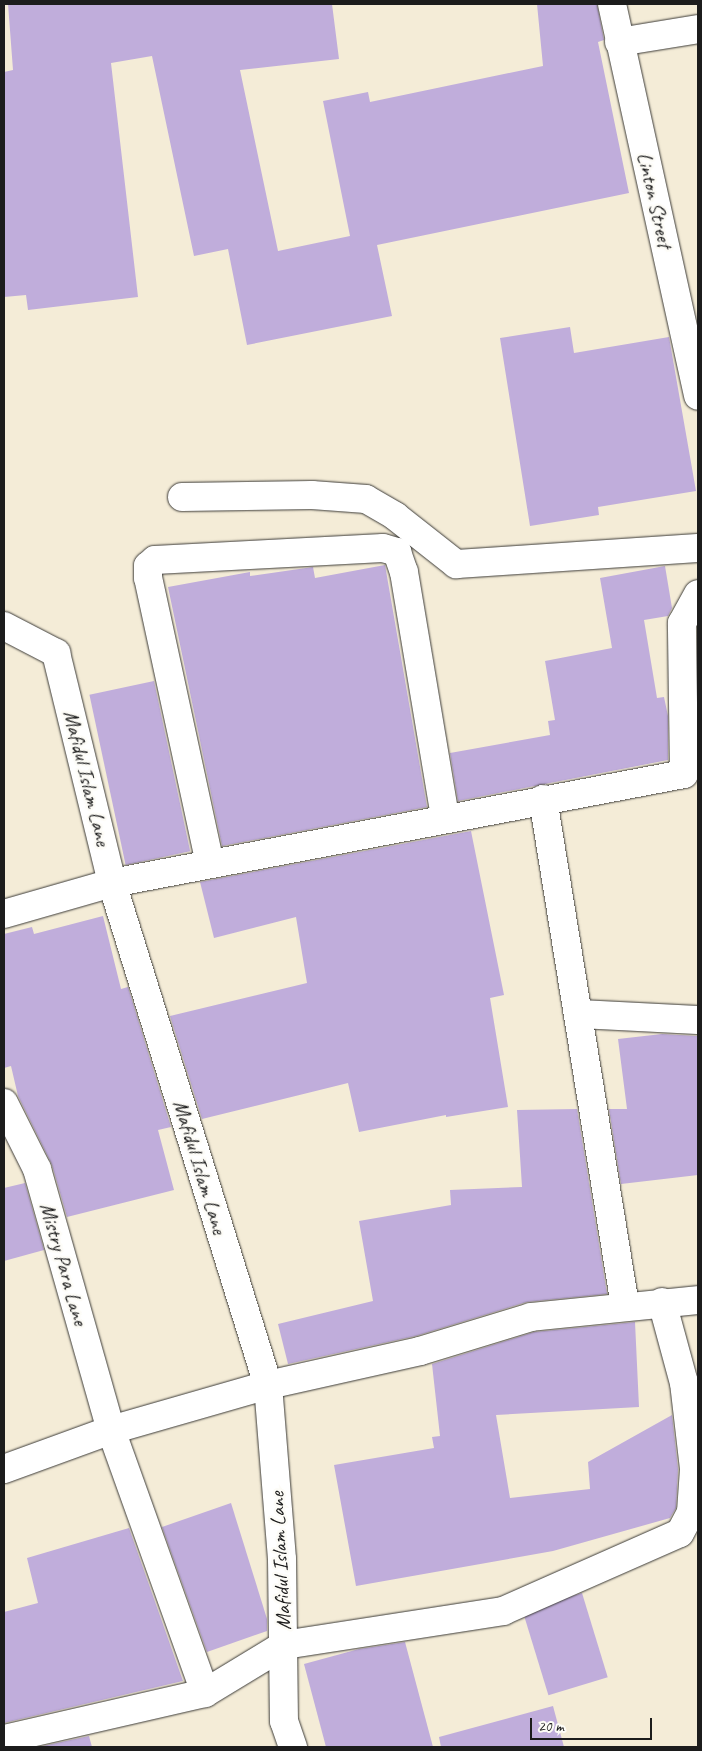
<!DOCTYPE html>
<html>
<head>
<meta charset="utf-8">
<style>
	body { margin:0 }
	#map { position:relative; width:702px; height:1751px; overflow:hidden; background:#f4ecd7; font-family:Caveat,sans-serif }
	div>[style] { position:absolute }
	.building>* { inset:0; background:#c0addb; transform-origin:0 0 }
	.roads { filter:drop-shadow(0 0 1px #3c3b38) drop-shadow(0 0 1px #3c3b38) }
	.minor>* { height:28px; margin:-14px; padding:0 14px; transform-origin:14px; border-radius:14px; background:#fff }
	span { translate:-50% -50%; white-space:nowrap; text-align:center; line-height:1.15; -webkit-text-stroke:5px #fdfcf7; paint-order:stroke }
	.street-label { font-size:21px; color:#1c1c1c }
	.frame { position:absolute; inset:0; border:5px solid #1c1c1c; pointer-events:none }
	.scale { position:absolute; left:530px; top:1718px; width:122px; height:22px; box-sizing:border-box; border:2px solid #1c1c1c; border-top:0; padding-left:6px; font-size:15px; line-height:18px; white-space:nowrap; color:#1c1c1c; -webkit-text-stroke:4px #fdfcf7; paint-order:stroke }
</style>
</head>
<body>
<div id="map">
	<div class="building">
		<div style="clip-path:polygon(8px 4px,332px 4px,339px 59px,240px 70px,278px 251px,350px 236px,323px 101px,368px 92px,370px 102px,543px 66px,537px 4px,597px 4px,604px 40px,598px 42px,629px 193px,377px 245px,392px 316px,247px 345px,228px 249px,194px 256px,152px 56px,111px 63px,138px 297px,28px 310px,26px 295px,4px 297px,4px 72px,13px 70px)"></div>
		<div style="clip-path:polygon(570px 327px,574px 353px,669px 337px,696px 491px,598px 507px,599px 515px,530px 526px,500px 338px)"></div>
		<div style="clip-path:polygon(385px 565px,427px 807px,222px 846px,168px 587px,250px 572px,250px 576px,313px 567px,315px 578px)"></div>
		<div style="clip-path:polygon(665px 566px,672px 608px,668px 616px,644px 620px,657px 698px,664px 697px,668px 716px,668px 760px,458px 801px,450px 753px,550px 735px,548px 721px,555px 720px,545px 661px,612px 648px,600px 578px)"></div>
		<div style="left:154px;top:681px;width:174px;height:66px;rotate:78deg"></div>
		<div style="clip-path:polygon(471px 831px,504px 995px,490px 998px,508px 1107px,446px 1117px,446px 1115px,359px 1132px,348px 1083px,202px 1119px,170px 1016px,307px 983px,296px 917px,214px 938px,200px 882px)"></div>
		<div style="clip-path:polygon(103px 916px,121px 989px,128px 987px,171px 1127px,158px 1130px,174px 1190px,67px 1217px,52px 1165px,18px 1096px,11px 1066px,4px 1068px,4px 934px,32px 927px,34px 934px)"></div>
		<div style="clip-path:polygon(662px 1034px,697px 1036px,698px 1175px,621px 1184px,609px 1109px,627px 1109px,618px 1039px)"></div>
		<div style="clip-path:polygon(577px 1109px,607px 1294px,527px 1302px,416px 1336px,288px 1364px,278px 1324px,373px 1301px,359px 1221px,451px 1205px,450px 1190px,522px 1187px,517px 1110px)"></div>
		<div style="clip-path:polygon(25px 1183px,44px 1250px,4px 1261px,4px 1188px)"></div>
		<div style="clip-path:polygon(635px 1322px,639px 1407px,496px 1415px,510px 1498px,590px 1489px,588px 1462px,672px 1415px,678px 1469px,676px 1508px,670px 1518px,553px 1551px,356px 1586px,334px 1465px,434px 1448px,432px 1437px,440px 1436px,432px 1364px,534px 1332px)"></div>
		<div style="clip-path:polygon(231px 1503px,267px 1619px,267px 1631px,207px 1652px,162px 1527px)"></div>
		<div style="clip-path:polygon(129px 1528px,183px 1681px,4px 1723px,4px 1612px,38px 1603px,27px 1558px)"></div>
		<div style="left:582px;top:1593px;width:88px;height:62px;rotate:73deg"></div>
		<div style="clip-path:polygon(405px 1642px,433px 1747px,326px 1747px,304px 1664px,359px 1649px)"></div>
		<div style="clip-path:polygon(553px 1706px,564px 1747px,441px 1747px,439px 1737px)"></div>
		<div style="clip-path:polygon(89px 1736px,92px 1747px,38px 1747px)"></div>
	</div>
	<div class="roads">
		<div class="minor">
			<div style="left:612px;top:4px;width:401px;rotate:77.6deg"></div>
			<div style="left:619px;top:42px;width:80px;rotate:-9.3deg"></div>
			<div style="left:182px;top:497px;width:130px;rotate:-0.9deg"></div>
			<div style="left:312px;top:495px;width:54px;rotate:4.2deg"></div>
			<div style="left:366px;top:499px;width:34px;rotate:30deg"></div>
			<div style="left:395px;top:516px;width:78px;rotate:38.2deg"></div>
			<div style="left:456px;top:564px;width:243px;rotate:-3.8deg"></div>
			<div style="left:4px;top:626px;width:59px;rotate:27.4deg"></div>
			<div style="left:56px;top:653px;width:237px;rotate:76.3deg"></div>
			<div style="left:112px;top:883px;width:526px;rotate:72.74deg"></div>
			<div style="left:268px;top:1385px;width:175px;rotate:85.4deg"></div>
			<div style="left:282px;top:1559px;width:162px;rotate:89.3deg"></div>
			<div style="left:284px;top:1721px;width:28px;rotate:71deg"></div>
			<div style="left:543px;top:799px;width:514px;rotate:80.81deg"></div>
			<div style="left:210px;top:864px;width:293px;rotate:-102.2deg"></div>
			<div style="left:148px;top:578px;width:12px;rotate:-90deg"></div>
			<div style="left:148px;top:566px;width:9px;rotate:-41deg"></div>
			<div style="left:155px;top:560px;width:228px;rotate:-3deg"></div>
			<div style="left:383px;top:548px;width:15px;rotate:16deg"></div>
			<div style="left:397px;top:552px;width:21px;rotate:71deg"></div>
			<div style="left:404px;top:572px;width:248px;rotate:80.5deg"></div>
			<div style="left:4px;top:914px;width:112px;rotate:-16deg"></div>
			<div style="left:112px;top:883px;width:582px;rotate:-10.79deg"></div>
			<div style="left:684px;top:774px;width:151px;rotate:-90.8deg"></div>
			<div style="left:682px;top:623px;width:33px;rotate:-61deg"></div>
			<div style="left:579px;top:1014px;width:119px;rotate:2.9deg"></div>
			<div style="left:4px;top:1103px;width:74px;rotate:63.4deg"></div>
			<div style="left:37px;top:1169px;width:271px;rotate:74.2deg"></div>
			<div style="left:111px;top:1430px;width:279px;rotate:70.3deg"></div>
			<div style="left:4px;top:1469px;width:114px;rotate:-20deg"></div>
			<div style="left:111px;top:1430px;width:163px;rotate:-16deg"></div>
			<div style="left:268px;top:1385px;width:156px;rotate:-12.6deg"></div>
			<div style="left:420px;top:1351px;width:116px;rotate:-17deg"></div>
			<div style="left:531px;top:1317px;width:168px;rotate:-5.8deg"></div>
			<div style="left:4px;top:1739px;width:206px;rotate:-12.9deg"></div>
			<div style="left:205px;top:1693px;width:92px;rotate:-31.3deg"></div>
			<div style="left:284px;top:1645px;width:222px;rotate:-8.8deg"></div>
			<div style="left:503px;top:1611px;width:193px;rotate:-23.8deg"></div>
			<div style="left:680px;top:1533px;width:24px;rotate:-62deg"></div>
			<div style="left:691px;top:1512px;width:43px;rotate:-86deg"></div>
			<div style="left:694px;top:1469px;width:87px;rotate:-96.6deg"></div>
			<div style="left:684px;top:1383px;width:84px;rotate:-105.2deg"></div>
		</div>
	</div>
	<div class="street-label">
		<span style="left:655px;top:200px;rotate:77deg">Linton Street</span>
		<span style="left:87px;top:778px;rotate:76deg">Mafidul Islam Lane</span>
		<span style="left:200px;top:1167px;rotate:73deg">Mafidul Islam Lane</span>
		<span style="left:64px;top:1264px;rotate:74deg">Mistry Para Lane</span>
		<span style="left:280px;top:1561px;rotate:-93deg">Mafidul Islam Lane</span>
	</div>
	<div class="frame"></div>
	<div class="scale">20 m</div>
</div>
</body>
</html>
